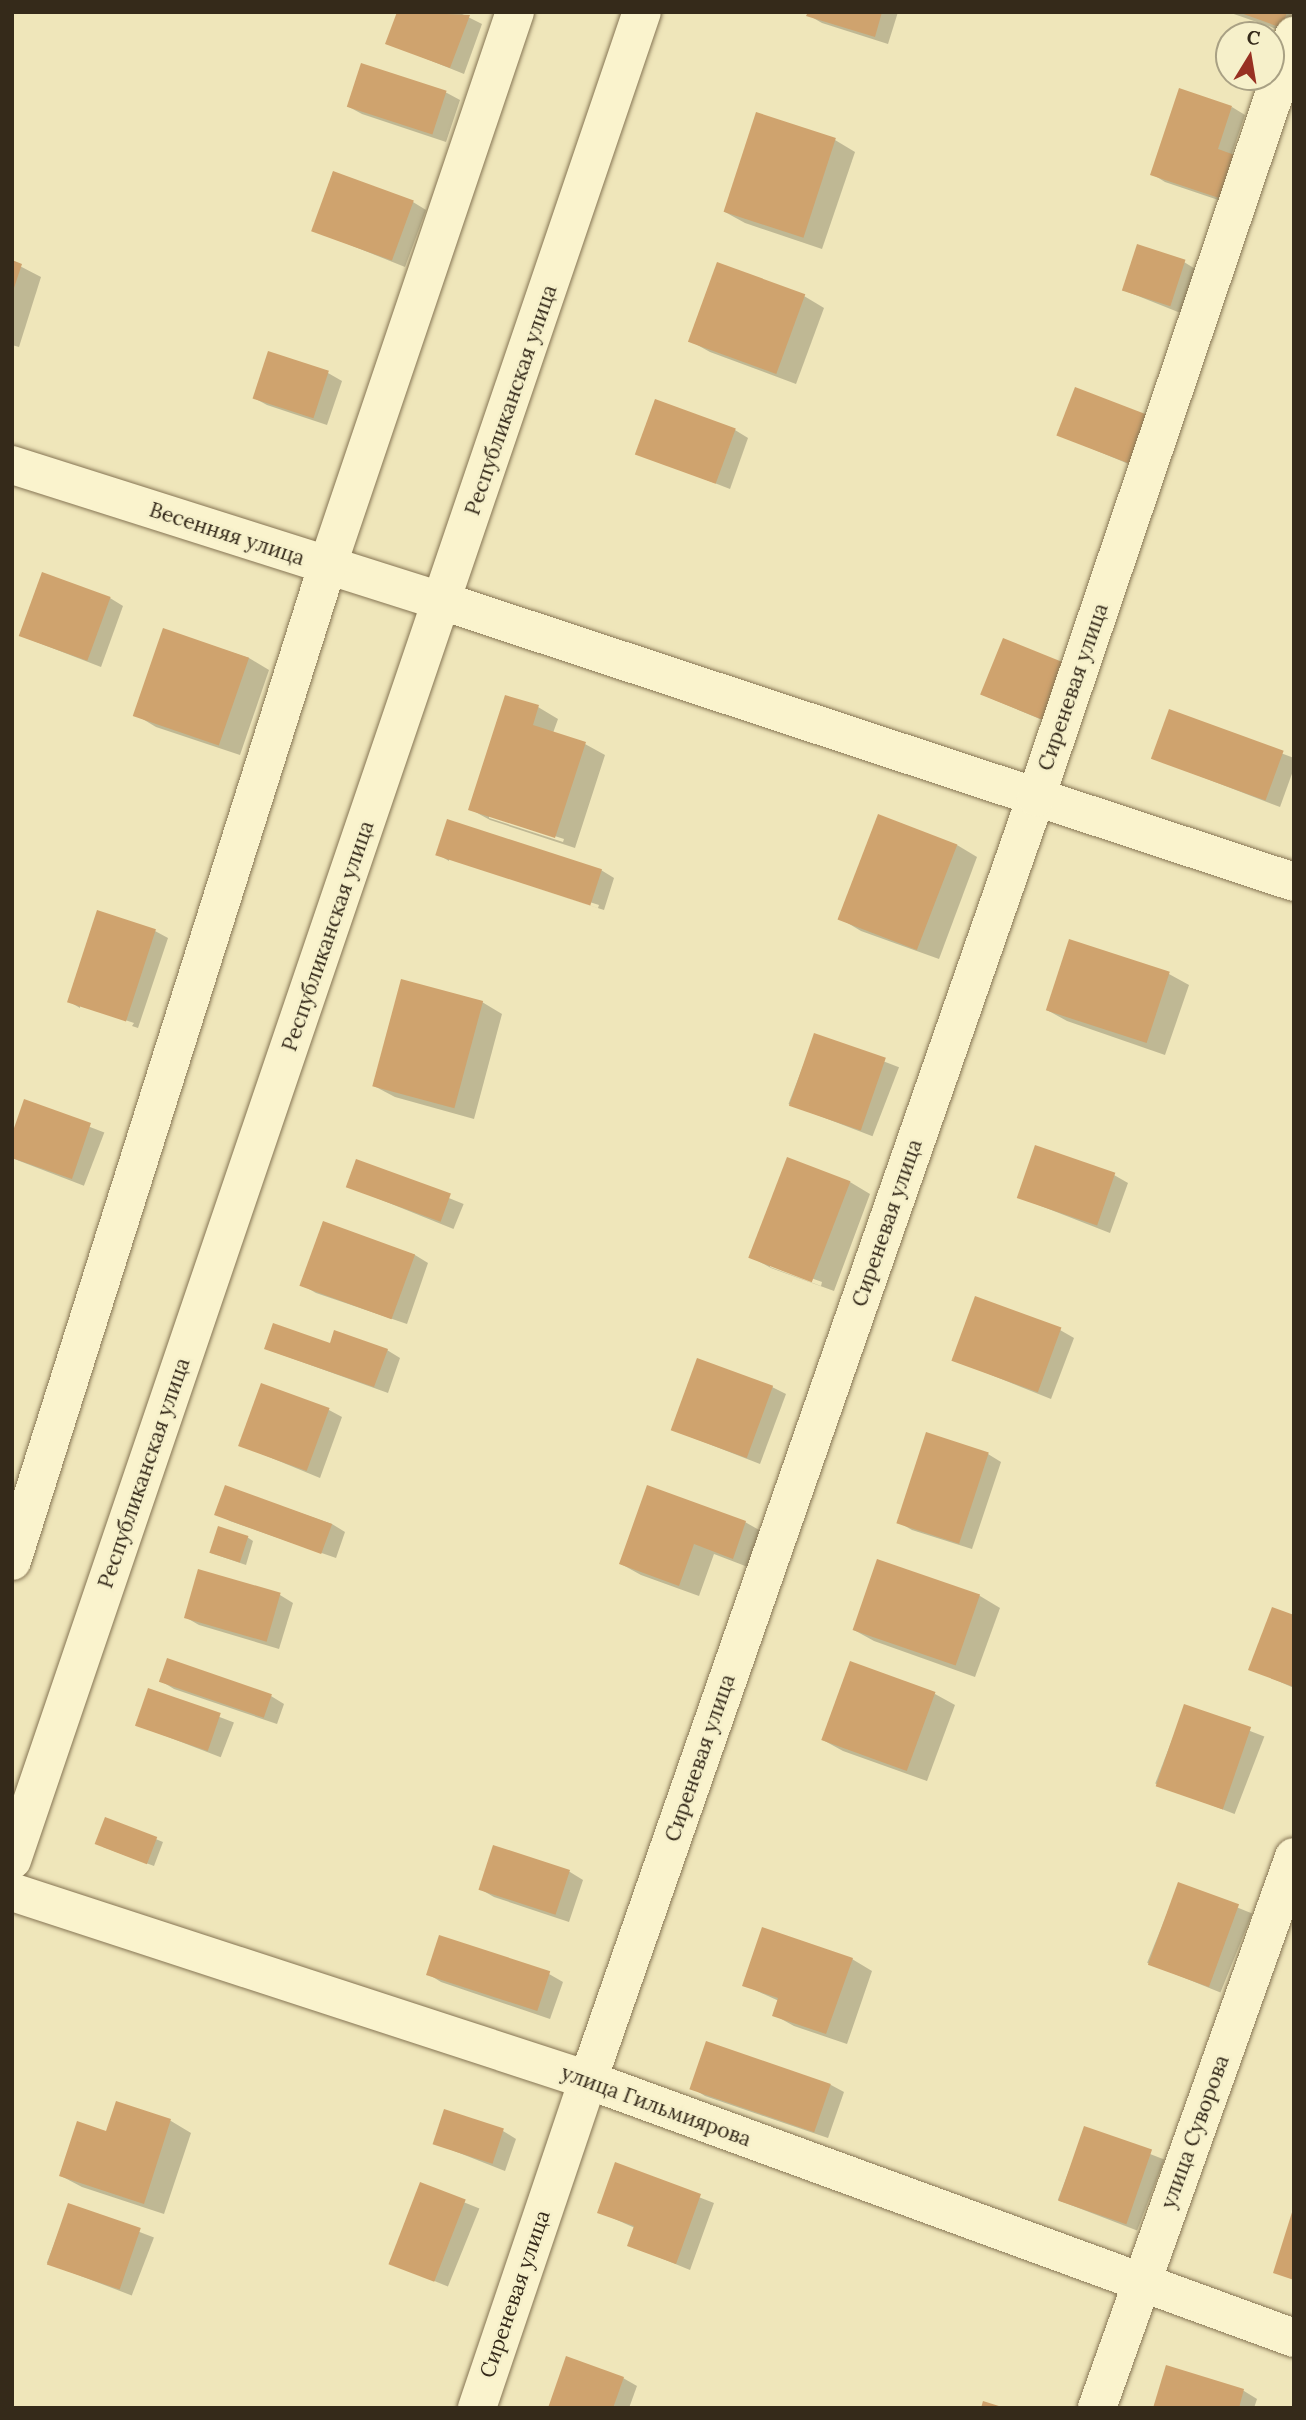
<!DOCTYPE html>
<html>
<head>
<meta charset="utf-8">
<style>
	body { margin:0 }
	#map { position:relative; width:1306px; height:2420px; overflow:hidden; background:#efe6ba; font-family:Lora,serif }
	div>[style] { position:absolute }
	.shadow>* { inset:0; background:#0003; transform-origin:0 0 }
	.building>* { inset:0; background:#cfa36e; transform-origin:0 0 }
	.roads { filter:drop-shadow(0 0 2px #867554) drop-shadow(0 0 2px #867554) }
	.minor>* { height:38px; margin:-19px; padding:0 19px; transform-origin:19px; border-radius:19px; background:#faf3cd }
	span { translate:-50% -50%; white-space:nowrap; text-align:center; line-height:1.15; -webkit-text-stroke:5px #f6f0ca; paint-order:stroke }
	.street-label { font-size:21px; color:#352a1a }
	.frame { position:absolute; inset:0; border:14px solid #352a1a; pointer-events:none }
	.north { position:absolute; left:1215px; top:21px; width:70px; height:70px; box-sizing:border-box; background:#f6f0ca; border:2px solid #a9a184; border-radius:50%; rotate:11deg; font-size:19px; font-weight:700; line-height:28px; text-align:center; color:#352a1a }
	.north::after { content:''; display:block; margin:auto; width:24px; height:32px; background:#983022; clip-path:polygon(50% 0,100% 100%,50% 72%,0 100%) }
</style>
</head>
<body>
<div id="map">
	<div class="shadow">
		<div style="clip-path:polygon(399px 12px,458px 12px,482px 24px,464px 74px,387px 43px)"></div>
		<div style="clip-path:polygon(809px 12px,898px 12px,888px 44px,822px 23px,808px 15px)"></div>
		<div style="clip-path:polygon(1228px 12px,1294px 12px,1294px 35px)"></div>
		<div style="clip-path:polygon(363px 65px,447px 93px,460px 100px,446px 142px,362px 114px,349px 107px)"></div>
		<div style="clip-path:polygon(1232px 107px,1245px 115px,1231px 156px,1242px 208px,1165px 182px,1152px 174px)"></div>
		<div style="clip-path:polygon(835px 140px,855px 152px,822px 249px,745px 223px,725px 212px)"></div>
		<div style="clip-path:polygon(413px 202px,426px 210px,405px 267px,313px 230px)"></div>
		<div style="clip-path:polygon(12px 262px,41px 277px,19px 347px,12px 345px)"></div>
		<div style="clip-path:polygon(1184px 262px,1197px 270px,1183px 314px,1123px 290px)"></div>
		<div style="clip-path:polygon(804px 296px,824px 308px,796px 384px,710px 352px,690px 341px)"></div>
		<div style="clip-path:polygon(269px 353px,328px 373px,342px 381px,327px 425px,267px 405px,254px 398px)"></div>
		<div style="clip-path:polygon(1076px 389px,1143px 470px,1059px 435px)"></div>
		<div style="clip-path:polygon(735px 430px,748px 438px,730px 489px,637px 453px)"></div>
		<div style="clip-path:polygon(110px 598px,123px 606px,101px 667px,21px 636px)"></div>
		<div style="clip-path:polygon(164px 630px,249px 658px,269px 670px,240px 755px,156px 727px,136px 715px)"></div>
		<div style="clip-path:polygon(1067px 665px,1059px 727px,983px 695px)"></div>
		<div style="clip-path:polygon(evenodd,538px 707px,558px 719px,553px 733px,585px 744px,605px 755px,575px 848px,490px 820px,470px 809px,538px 707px,489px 815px,564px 839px,563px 842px,489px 818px,489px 815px)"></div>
		<div style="clip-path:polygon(1170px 711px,1294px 758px,1294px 768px,1280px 807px,1153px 758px)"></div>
		<div style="clip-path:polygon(957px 845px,977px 857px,939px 959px,861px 931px,841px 919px)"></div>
		<div style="clip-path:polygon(437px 854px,601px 870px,614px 878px,604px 910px,450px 861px,598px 908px,599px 905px,449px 857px,449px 861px)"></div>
		<div style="clip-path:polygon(155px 931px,168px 938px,138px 1028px,132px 1026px,134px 1023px,80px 1005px,80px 1008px,68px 1001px)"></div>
		<div style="clip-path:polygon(1169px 974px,1189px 985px,1165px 1055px,1067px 1021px,1047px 1010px)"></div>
		<div style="clip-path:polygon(482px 1002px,502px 1014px,474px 1119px,395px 1097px,374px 1086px)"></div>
		<div style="left:815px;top:1035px;width:90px;height:74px;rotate:21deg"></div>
		<div style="left:25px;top:1102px;width:85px;height:57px;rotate:21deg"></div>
		<div style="left:357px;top:1161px;width:115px;height:27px;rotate:22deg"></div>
		<div style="clip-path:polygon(1114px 1175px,1128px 1183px,1110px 1233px,1018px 1197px)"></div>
		<div style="clip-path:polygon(evenodd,850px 1182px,870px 1194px,834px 1291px,771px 1268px,751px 1257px,850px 1182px,770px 1263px,822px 1282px,821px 1286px,770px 1267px,770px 1263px)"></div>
		<div style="clip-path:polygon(324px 1224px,415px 1255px,428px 1263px,407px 1324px,316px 1293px,302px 1285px)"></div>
		<div style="clip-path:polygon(1060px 1330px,1074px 1338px,1051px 1399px,954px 1360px)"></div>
		<div style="clip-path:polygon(329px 1345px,387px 1350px,400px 1358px,388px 1393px,266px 1349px)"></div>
		<div style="clip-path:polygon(772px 1387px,786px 1394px,760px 1464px,673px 1430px)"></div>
		<div style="clip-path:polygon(329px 1410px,342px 1417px,320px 1478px,240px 1445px)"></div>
		<div style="clip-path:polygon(988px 1454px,1001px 1462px,972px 1549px,912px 1530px,898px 1522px)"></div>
		<div style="clip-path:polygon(226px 1487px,332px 1524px,345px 1532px,336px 1558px,230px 1521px,217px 1514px)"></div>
		<div style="clip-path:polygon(745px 1522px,766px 1534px,753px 1569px,714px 1554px,699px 1596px,641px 1575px,621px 1564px)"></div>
		<div style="clip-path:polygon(247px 1537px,253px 1541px,246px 1565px,211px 1553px)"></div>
		<div style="clip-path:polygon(879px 1561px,980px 1596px,1000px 1608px,975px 1677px,874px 1641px,854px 1630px)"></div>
		<div style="clip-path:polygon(280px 1595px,293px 1603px,279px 1649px,199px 1625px,185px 1617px)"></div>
		<div style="clip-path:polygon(1294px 1617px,1294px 1688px,1251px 1669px)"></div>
		<div style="clip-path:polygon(161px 1681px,271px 1696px,284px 1704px,277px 1724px,174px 1689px)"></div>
		<div style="left:149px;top:1690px;width:91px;height:37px;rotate:21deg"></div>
		<div style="clip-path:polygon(935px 1694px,955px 1705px,927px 1781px,843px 1751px,823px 1740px)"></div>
		<div style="left:1185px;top:1706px;width:85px;height:83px;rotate:21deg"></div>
		<div style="clip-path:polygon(106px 1819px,163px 1842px,154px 1866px,103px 1847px)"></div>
		<div style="clip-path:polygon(494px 1847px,570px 1872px,583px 1880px,569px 1922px,494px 1897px,480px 1889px)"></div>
		<div style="left:1179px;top:1884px;width:79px;height:85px;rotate:22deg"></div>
		<div style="clip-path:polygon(852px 1959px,872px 1971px,847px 2044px,794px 2026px,774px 2015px,779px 2001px,744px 1985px)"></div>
		<div style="clip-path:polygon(428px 1974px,549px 1974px,563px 1982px,550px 2019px,441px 1982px)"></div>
		<div style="clip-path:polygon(707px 2043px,831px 2085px,844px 2092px,828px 2138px,705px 2096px,692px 2088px)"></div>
		<div style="clip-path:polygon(117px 2104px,171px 2121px,191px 2133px,164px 2214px,82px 2187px,61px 2176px,107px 2133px)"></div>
		<div style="left:1085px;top:2129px;width:85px;height:76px;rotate:21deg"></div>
		<div style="clip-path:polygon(503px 2131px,516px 2139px,505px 2171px,434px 2143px)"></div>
		<div style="clip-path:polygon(616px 2165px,714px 2203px,690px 2270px,629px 2245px,635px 2228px,599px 2212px)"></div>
		<div style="left:421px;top:2185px;width:63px;height:84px;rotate:22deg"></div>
		<div style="left:69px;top:2205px;width:91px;height:62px;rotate:21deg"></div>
		<div style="clip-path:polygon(1167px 2367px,1244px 2391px,1257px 2399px,1254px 2408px,1155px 2408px)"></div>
		<div style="clip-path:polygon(623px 2378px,637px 2386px,629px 2408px,550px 2408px)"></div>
	</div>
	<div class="building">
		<div style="clip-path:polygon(397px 12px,470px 15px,450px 68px,385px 44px)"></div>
		<div style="clip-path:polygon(808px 12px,882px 12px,875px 37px,806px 16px)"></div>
		<div style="clip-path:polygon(1238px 12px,1287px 12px,1282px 28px)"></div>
		<div style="left:361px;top:63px;width:90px;height:46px;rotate:18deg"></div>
		<div style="clip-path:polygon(1179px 88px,1232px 106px,1218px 149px,1243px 158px,1228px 201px,1150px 175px)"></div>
		<div style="left:756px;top:112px;width:84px;height:105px;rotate:18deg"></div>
		<div style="left:333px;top:171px;width:86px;height:64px;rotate:20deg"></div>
		<div style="left:1137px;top:244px;width:51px;height:49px;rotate:18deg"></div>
		<div style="clip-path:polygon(12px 260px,22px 264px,13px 291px,12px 291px)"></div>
		<div style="left:717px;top:262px;width:94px;height:85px;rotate:20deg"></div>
		<div style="left:268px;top:351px;width:64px;height:50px;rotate:18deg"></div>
		<div style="left:1075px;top:387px;width:78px;height:52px;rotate:21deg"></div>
		<div style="left:655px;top:399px;width:86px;height:59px;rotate:20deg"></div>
		<div style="left:42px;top:572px;width:73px;height:68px;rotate:20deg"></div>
		<div style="left:163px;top:628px;width:91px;height:93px;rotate:19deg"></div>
		<div style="left:1003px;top:638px;width:70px;height:61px;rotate:22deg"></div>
		<div style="clip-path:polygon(505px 695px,539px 705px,533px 725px,586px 742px,555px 838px,468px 810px)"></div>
		<div style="left:1169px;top:709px;width:122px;height:53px;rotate:20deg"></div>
		<div style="left:878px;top:814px;width:85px;height:113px;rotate:21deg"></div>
		<div style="left:447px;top:819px;width:163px;height:38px;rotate:18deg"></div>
		<div style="left:97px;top:910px;width:62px;height:97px;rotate:18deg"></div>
		<div style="left:1069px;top:939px;width:106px;height:75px;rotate:18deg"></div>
		<div style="left:401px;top:979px;width:85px;height:111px;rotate:15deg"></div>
		<div style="left:814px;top:1033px;width:76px;height:77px;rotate:19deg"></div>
		<div style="clip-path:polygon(24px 1099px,91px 1123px,72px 1179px,12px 1158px,12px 1134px)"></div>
		<div style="left:1035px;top:1145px;width:85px;height:56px;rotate:19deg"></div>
		<div style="left:787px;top:1157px;width:68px;height:108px;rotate:21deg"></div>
		<div style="left:356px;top:1159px;width:101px;height:30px;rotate:20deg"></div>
		<div style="left:323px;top:1221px;width:98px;height:69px;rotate:20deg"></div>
		<div style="left:975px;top:1296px;width:92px;height:69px;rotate:20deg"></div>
		<div style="clip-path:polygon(273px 1323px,330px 1343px,334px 1330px,388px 1349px,374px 1387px,264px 1349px)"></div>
		<div style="left:697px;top:1358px;width:81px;height:77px;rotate:20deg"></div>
		<div style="left:261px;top:1383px;width:73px;height:67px;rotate:20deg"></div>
		<div style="left:926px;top:1432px;width:66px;height:96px;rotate:18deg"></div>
		<div style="left:225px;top:1485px;width:114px;height:32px;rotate:20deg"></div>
		<div style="clip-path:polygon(647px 1485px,746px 1521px,733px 1559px,694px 1544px,679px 1586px,619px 1564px)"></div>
		<div style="left:218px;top:1526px;width:32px;height:28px;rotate:18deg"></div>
		<div style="left:877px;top:1559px;width:109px;height:75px;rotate:19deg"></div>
		<div style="left:198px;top:1569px;width:86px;height:51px;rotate:16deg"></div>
		<div style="clip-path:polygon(1272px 1607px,1294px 1615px,1294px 1687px,1248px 1670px)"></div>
		<div style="left:167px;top:1658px;width:111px;height:25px;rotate:19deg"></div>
		<div style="left:850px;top:1661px;width:91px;height:84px;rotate:20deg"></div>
		<div style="left:148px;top:1688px;width:77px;height:40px;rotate:19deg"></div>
		<div style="left:1184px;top:1704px;width:71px;height:87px;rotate:19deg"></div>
		<div style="left:105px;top:1817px;width:56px;height:29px;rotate:21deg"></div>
		<div style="left:493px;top:1845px;width:81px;height:47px;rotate:18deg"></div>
		<div style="left:1178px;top:1882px;width:65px;height:88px;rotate:20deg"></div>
		<div style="clip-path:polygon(762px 1927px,853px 1958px,826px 2034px,772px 2016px,778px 1998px,742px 1986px)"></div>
		<div style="left:439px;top:1935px;width:117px;height:42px;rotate:18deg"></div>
		<div style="left:706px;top:2041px;width:132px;height:51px;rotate:19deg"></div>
		<div style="clip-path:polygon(116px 2101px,171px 2119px,144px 2204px,59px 2176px,77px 2121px,106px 2131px)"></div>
		<div style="left:444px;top:2109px;width:63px;height:37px;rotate:18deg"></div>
		<div style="left:1084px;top:2126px;width:72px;height:79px;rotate:19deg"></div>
		<div style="clip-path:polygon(615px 2162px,701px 2194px,676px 2264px,627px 2246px,634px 2226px,597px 2213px)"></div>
		<div style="left:420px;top:2182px;width:49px;height:88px;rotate:21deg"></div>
		<div style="left:68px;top:2203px;width:77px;height:65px;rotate:19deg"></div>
		<div style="clip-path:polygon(1293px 2209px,1294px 2210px,1294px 2280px,1273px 2273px)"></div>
		<div style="clip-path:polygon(566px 2356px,624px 2377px,613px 2408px,548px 2408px)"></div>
		<div style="clip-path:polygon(1166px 2365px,1244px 2389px,1239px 2408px,1153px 2408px)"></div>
		<div style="clip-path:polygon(983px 2401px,1002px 2407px,1002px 2408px,981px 2408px)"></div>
	</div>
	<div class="roads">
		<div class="minor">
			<div style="left:12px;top:465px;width:451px;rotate:17.6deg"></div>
			<div style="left:442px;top:601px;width:897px;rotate:18.25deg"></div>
			<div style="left:12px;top:1561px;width:1043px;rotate:-72.42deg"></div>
			<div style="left:327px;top:567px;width:586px;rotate:-71.29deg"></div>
			<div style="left:12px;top:1860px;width:1952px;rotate:-71.18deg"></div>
			<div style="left:12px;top:1892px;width:606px;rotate:18.08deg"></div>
			<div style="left:588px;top:2080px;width:752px;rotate:20.07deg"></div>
			<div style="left:477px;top:2408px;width:346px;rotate:-71.3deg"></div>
			<div style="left:588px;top:2080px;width:1359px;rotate:-70.75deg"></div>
			<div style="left:1036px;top:797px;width:804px;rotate:-71.27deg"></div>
			<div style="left:1097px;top:2408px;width:585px;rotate:-70.33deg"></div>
		</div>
	</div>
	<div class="street-label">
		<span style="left:511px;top:400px;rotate:-71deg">Республиканская улица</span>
		<span style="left:227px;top:534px;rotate:18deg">Весенняя улица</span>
		<span style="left:1073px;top:687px;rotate:-71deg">Сиреневая улица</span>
		<span style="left:328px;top:936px;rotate:-71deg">Республиканская улица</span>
		<span style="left:887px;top:1223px;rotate:-71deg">Сиреневая улица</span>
		<span style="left:144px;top:1473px;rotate:-71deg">Республиканская улица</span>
		<span style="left:700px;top:1758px;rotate:-71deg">Сиреневая улица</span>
		<span style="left:656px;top:2106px;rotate:20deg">улица Гильмиярова</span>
		<span style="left:1195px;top:2132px;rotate:-70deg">улица Суворова</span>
		<span style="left:515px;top:2294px;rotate:-71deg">Сиреневая улица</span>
	</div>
	<div class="frame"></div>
	<div class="north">С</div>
</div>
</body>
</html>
